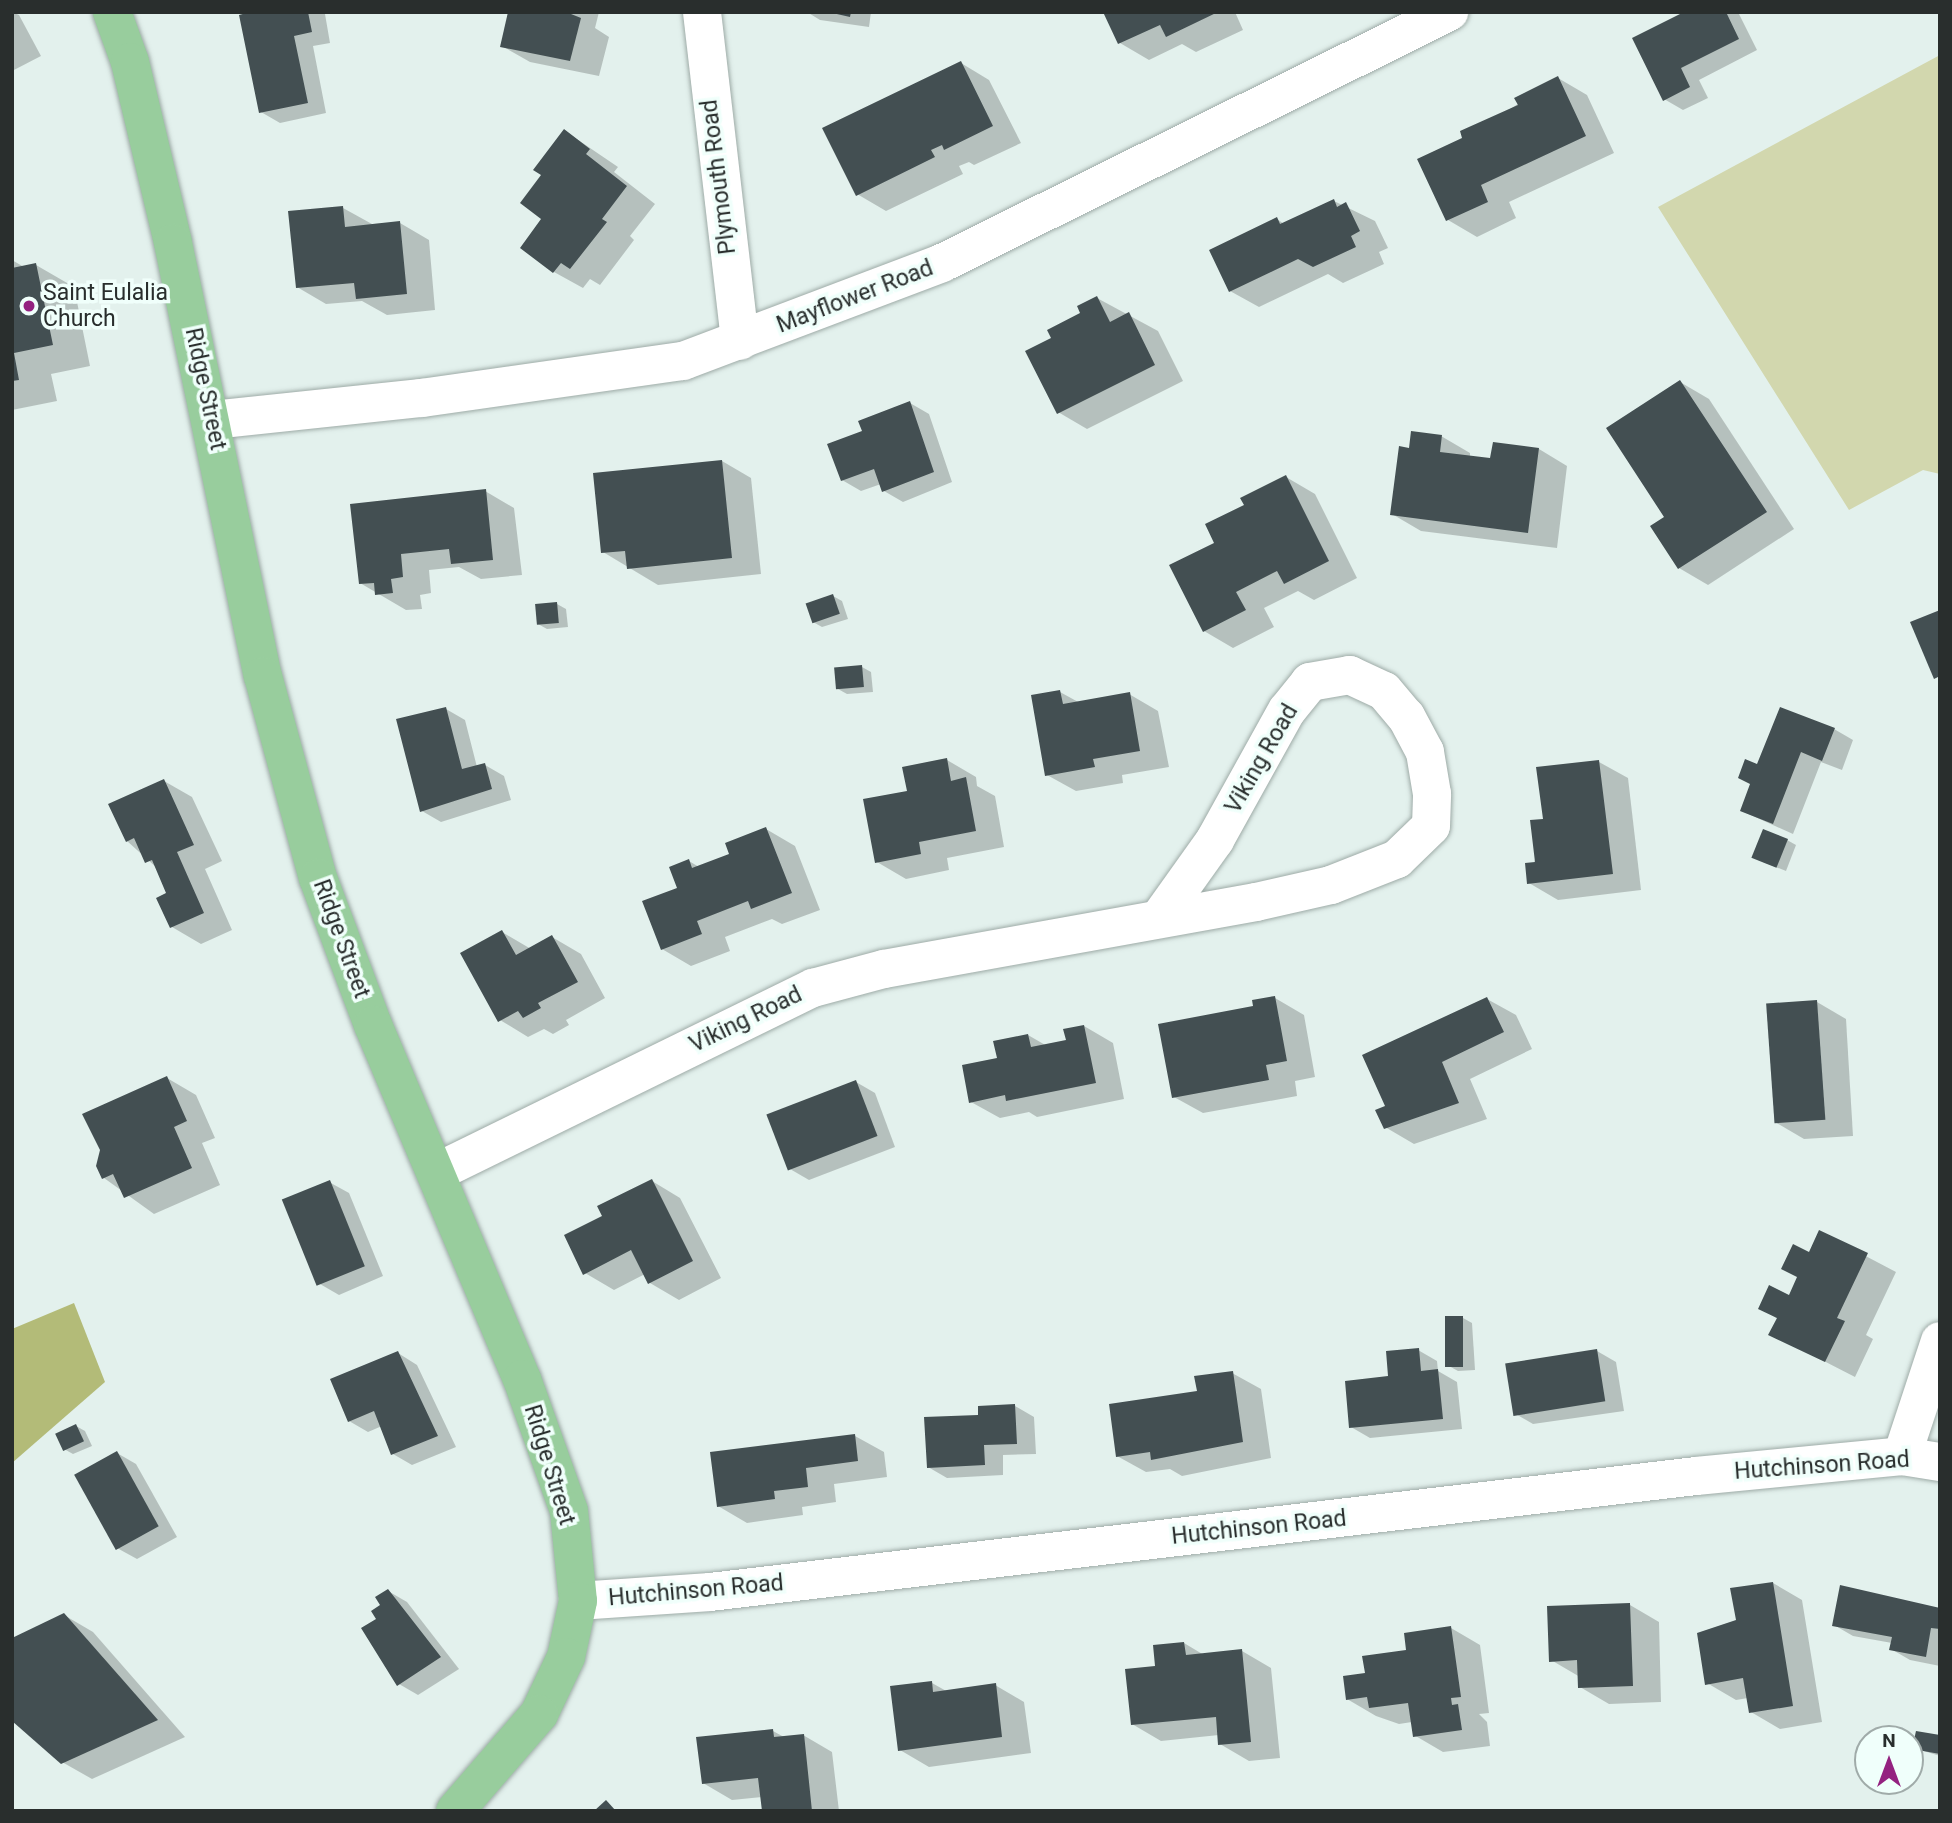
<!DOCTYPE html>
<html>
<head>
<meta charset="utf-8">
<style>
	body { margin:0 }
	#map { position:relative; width:1952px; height:1823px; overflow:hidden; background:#e3f1ed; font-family:Roboto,sans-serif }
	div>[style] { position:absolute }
	.green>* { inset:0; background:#d2d7ae }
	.forest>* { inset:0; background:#b3bb78 }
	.shadow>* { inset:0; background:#0003 }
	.building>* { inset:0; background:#434f52; transform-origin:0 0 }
	.roads { filter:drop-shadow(0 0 2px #9eaba7) drop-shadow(0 0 2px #9eaba7) }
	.minor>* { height:38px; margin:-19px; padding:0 19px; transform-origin:19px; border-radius:19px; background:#fff }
	.major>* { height:38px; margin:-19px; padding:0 19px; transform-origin:19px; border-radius:19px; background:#98cd9d }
	.dots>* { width:19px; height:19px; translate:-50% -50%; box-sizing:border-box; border:4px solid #f0fffb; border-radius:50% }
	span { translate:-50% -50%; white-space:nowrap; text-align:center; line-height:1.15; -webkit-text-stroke:7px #f0fffb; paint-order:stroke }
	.street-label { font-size:23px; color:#292e2d }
	.poi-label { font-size:23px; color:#292e2d }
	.left { translate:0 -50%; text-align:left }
	.frame { position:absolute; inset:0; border:14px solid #292e2d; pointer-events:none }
	.north { position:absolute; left:1854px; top:1725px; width:70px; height:70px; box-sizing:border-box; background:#f0fffb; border:2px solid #a0aba9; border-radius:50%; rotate:0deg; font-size:19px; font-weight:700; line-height:28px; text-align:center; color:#292e2d }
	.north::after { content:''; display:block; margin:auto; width:24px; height:32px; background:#942280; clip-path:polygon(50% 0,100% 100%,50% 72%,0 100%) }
</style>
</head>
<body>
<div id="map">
	<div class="green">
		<div style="clip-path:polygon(1940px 55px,1940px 474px,1923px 470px,1849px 510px,1658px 207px)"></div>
	</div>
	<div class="forest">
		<div style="clip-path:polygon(74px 1303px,105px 1382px,12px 1463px,12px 1329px)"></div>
	</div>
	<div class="shadow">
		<div style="clip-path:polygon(12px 12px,19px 15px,41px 56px,12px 71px)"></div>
		<div style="clip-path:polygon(259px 12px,325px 14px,330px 43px,313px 46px,326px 113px,280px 123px,261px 112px)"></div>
		<div style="clip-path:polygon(510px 12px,599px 12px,595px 28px,609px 37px,599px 76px,530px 62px,502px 46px)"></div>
		<div style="clip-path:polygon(807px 12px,871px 12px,869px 27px,820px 20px)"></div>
		<div style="clip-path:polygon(1105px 12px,1235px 12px,1243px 30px,1196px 52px,1182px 44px,1149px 60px,1120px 43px)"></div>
		<div style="clip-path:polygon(1688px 12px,1738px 12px,1757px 50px,1699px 80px,1708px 98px,1683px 110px,1664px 99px)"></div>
		<div style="clip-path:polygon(961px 63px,989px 80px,1021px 143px,974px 165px,969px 162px,959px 166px,963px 174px,886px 211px,857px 194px)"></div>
		<div style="clip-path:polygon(1558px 78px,1587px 95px,1614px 153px,1509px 202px,1516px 218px,1477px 237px,1448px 220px,1465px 138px)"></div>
		<div style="clip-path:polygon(565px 131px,618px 167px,614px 172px,655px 204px,630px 236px,634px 240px,600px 285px,590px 279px,583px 288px,554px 272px,544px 219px)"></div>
		<div style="clip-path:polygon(1334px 201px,1375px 221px,1388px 248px,1379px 252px,1384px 264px,1343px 283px,1328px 274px,1259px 307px,1230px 291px,1277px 219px,1284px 224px)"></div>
		<div style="clip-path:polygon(343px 208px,372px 224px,400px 223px,429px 240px,435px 310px,387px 315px,362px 301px,326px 304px,297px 287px)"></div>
		<div style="clip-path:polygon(12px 260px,24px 267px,36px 265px,74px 287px,90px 366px,51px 374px,57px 401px,12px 410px)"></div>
		<div style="clip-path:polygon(1097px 298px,1158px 331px,1183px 381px,1087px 429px,1058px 412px,1053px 339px)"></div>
		<div style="clip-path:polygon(1680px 382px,1709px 399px,1794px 529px,1708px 585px,1679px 568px,1666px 518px)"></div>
		<div style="clip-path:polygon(910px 403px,929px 414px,952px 482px,903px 502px,884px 491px,881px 484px,861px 491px,842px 480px,865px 432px)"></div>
		<div style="clip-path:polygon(1441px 436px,1470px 453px,1470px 458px,1492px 460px,1539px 449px,1567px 466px,1557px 548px,1421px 531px,1392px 514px,1411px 449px)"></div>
		<div style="clip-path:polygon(722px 461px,751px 478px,761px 574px,658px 585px,603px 552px)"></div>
		<div style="clip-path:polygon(1286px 477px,1315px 494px,1357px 578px,1314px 600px,1298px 591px,1264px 608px,1274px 627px,1233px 648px,1204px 631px,1216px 543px,1246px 506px)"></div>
		<div style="clip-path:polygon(485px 491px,514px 508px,522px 575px,481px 579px,459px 567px,429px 570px,431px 593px,420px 595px,422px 609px,406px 610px,360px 583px)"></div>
		<div style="clip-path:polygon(833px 596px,842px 601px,848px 619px,822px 627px,813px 622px)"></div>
		<div style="clip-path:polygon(557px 604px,566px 609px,568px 627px,547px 629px,538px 624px)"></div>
		<div style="clip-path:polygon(862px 667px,871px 672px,873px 692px,847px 694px,838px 689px)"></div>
		<div style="clip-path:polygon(1060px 692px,1080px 703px,1129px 694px,1158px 711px,1169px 767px,1122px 775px,1123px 783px,1076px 791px,1047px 775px)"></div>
		<div style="clip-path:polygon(446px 709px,465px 720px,477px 767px,485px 765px,504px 776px,511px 800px,441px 822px,422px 811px)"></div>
		<div style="clip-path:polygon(1834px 729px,1853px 740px,1842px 770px,1821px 762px,1793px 834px,1742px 811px,1758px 766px)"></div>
		<div style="clip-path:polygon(947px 760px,976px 777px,977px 786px,995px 796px,1004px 847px,947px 858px,949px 870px,906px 879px,877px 862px,909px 793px)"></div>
		<div style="clip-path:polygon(1599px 762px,1628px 778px,1641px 890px,1558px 900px,1529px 883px,1545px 820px)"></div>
		<div style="clip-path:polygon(164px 781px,192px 797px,222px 861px,205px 869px,232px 930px,201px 944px,172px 927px,169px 894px,157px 868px,127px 841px)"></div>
		<div style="clip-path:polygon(766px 829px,795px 846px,820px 910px,782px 924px,772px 919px,725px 937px,730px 951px,691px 966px,662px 949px,689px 861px,699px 867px,731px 855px)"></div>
		<div style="clip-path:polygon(1787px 840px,1796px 845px,1786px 871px,1763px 862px)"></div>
		<div style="clip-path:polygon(502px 932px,531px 949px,552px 937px,581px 954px,605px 998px,566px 1020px,569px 1025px,553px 1034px,544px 1029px,528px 1037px,500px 1020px)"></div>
		<div style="clip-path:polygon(1275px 998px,1304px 1015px,1315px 1077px,1295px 1081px,1297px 1096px,1203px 1113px,1174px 1097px,1255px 1007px)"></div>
		<div style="clip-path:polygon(1487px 999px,1516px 1015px,1532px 1049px,1470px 1079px,1487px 1119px,1414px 1144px,1385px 1127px,1387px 1107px)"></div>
		<div style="clip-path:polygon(1817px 1002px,1846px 1019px,1853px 1136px,1804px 1139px,1775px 1122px)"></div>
		<div style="clip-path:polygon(1084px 1026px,1113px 1043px,1124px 1099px,1037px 1117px,1029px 1112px,1000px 1118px,971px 1102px,999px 1059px,1028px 1035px,1047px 1046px,1068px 1042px)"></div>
		<div style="clip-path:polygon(167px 1078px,196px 1095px,215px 1138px,202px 1143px,220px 1185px,154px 1214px,104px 1178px)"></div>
		<div style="clip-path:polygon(856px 1082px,875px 1093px,895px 1147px,809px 1180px,790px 1169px)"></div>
		<div style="clip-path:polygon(652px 1181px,680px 1198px,721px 1278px,679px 1300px,650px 1283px,645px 1274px,614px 1290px,585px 1273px,605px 1217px)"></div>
		<div style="clip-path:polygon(329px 1182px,349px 1193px,383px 1276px,339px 1295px,320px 1284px)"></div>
		<div style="clip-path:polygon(1820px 1232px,1896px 1272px,1866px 1335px,1873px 1339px,1855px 1377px,1771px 1334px,1778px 1319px,1760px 1308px,1789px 1297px)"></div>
		<div style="clip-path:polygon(1463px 1318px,1472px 1323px,1475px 1370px,1458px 1371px,1449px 1366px)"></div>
		<div style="clip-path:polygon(1418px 1350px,1437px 1361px,1438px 1371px,1457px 1382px,1462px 1429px,1370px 1438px,1351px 1427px)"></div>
		<div style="clip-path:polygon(1597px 1351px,1616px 1362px,1624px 1411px,1533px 1424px,1514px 1413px)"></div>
		<div style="clip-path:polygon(398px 1353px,417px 1365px,456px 1447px,412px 1465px,393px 1454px,382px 1426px,368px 1432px,349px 1421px)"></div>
		<div style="clip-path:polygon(1232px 1373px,1261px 1389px,1271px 1458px,1182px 1476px,1170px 1469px,1146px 1472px,1117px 1456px)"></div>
		<div style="clip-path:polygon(1015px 1406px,1034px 1417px,1036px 1454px,1003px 1455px,1003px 1475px,947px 1478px,928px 1467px,980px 1417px)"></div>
		<div style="clip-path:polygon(76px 1426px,85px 1431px,92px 1446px,73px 1454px,64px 1449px)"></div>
		<div style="clip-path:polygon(855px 1436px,884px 1452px,887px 1477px,834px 1484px,836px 1502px,802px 1507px,803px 1515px,747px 1523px,718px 1506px)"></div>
		<div style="clip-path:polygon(117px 1453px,136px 1464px,177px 1537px,137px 1559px,117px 1548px)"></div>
		<div style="clip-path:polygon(1773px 1583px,1802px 1600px,1822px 1722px,1780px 1729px,1751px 1712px,1748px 1698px,1736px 1700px,1707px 1683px,1738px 1622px)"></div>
		<div style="clip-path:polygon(388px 1591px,407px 1602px,459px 1669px,418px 1695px,399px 1684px,378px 1619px)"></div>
		<div style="clip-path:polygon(1630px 1605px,1659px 1622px,1661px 1702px,1609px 1704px,1580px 1687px,1580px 1677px,1551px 1660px)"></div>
		<div style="clip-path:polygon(1940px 1610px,1940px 1666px,1910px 1660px,1891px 1649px,1892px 1643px,1853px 1636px,1834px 1625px)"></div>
		<div style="clip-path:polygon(64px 1615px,93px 1632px,185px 1737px,92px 1779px,62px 1762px)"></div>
		<div style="clip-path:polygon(1451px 1628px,1480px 1645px,1489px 1713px,1479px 1714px,1487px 1722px,1490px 1746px,1443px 1752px,1414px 1735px,1412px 1722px,1399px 1724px,1376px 1716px,1347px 1699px,1367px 1674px)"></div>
		<div style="clip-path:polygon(1184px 1643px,1204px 1655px,1242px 1651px,1271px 1668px,1280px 1758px,1249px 1761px,1220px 1744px,1219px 1735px,1161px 1741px,1132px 1724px,1157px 1667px)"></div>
		<div style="clip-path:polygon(932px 1683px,948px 1692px,995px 1685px,1024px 1702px,1031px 1753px,929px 1767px,900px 1750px)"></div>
		<div style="clip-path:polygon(773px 1731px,784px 1737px,803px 1735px,832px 1752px,839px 1811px,763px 1811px,762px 1797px,732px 1800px,703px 1783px)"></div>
		<div style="clip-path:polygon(1940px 1737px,1940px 1756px,1914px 1748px)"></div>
	</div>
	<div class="building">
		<div style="clip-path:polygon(250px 12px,308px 12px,312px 32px,294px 36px,308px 103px,259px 113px,239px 15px)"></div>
		<div style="clip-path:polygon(508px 12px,566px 12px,581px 18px,570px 61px,500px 47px)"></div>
		<div style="clip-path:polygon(828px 12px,851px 12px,850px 17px)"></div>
		<div style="clip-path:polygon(1103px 12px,1218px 12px,1166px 37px,1160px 25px,1118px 44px)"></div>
		<div style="clip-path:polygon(1684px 12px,1726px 12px,1739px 39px,1681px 68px,1690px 87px,1663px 101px,1632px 38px)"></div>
		<div style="clip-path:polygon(961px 61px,993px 126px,944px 150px,942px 145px,931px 150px,935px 157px,856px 196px,822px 128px)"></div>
		<div style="clip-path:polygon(1558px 76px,1586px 136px,1481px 185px,1488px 202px,1446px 221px,1417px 159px,1462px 138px,1460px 131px,1518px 105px,1514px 98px)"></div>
		<div style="clip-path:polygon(564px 129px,590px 149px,586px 154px,627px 186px,602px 219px,607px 222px,570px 269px,561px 263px,553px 273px,520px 248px,541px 219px,520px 203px,541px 175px,533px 170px)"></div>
		<div style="clip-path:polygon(1334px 199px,1337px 207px,1346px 202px,1360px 231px,1351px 236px,1356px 247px,1313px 267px,1298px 259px,1229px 292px,1209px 250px,1277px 217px,1280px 224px)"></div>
		<div style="clip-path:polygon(343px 206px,345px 227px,400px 221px,407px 294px,356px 299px,354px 283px,296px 288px,288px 211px)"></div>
		<div style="clip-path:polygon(36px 263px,53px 345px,14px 353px,19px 380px,12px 381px,12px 268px)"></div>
		<div style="clip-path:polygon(1097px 296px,1110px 322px,1129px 312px,1155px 365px,1057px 414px,1025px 351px,1051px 338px,1047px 330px,1080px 313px,1077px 306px)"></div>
		<div style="clip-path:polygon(1680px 380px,1767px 512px,1678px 569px,1650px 526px,1664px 517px,1606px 428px)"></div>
		<div style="clip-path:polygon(910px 401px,934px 472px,882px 492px,874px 469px,841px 481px,827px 444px,862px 431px,858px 421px)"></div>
		<div style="clip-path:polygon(1411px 431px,1442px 435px,1440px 452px,1490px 458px,1493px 442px,1539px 448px,1528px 533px,1390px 515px,1399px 446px,1409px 448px)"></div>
		<div style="clip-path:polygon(722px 460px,732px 558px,627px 569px,625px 551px,601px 553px,593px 473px)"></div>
		<div style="clip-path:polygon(1286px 475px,1329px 561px,1284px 584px,1277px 571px,1236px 592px,1246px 610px,1203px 632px,1169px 565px,1214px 543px,1205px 524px,1244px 505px,1240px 498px)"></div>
		<div style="clip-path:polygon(486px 489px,493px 560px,451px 564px,449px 549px,401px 554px,403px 577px,391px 579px,393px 593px,375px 595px,374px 583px,359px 584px,350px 504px)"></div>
		<div style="left:833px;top:594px;width:21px;height:29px;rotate:71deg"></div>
		<div style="left:557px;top:602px;width:21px;height:22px;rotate:85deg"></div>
		<div style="clip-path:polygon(1940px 610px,1940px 676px,1934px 679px,1910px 622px)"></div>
		<div style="left:862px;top:665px;width:22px;height:28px;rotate:85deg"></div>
		<div style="clip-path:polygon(1060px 690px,1063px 704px,1130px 692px,1140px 751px,1093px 759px,1095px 767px,1045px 776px,1031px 695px)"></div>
		<div style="clip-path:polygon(446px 707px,462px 769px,485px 763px,492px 789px,420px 812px,396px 719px)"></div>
		<div style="clip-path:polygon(1780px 707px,1835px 728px,1822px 761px,1801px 752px,1773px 824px,1740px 811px,1750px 784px,1738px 778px,1745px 759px,1757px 764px)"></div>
		<div style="clip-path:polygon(947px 758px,951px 781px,966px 777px,976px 831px,919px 842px,921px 854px,875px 863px,863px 799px,907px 791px,902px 767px)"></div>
		<div style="clip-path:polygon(1599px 760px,1613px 874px,1527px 884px,1525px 863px,1535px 862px,1530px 820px,1543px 819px,1536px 767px)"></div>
		<div style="clip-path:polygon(164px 779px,194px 845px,177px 852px,204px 913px,170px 928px,156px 898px,166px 893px,152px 860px,145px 863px,134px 838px,126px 842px,108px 804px)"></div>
		<div style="clip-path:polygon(766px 827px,792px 893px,751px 909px,748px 901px,697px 921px,702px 934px,661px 950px,642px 901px,677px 888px,669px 867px,689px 859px,692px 868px,729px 854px,725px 843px)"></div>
		<div style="left:1763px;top:829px;width:27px;height:31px;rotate:22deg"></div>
		<div style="clip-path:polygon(502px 930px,516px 955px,552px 935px,578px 982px,538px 1003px,541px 1008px,523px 1018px,518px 1011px,498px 1022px,460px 953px)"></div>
		<div style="clip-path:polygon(1275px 996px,1287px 1061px,1266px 1065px,1269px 1080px,1172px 1098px,1158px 1024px,1253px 1006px,1252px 1000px)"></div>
		<div style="clip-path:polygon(1487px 997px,1504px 1032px,1442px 1062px,1459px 1103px,1384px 1129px,1375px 1110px,1385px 1106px,1362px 1055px)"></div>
		<div style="left:1817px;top:1000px;width:120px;height:51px;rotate:86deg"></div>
		<div style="clip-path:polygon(1084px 1025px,1096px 1083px,1006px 1101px,1005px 1095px,969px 1103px,962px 1065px,997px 1058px,993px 1041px,1028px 1034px,1031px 1047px,1066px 1040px,1063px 1029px)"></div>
		<div style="clip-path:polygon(167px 1076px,187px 1121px,174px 1127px,192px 1168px,124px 1198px,113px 1174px,102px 1179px,96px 1166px,100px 1150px,82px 1114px)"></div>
		<div style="left:856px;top:1080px;width:60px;height:96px;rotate:69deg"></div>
		<div style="clip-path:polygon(652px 1179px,693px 1261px,648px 1284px,631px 1250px,583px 1275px,564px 1235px,602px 1216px,597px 1206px)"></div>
		<div style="left:330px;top:1180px;width:93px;height:52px;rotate:68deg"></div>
		<div style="clip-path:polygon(1819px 1230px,1868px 1253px,1837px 1318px,1845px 1321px,1825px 1362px,1768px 1335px,1777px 1318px,1758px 1309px,1769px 1285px,1789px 1295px,1797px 1277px,1781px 1269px,1793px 1244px,1809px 1252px)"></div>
		<div style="left:1445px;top:1316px;width:18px;height:51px"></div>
		<div style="clip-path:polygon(1419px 1348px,1421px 1371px,1438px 1369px,1443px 1419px,1349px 1428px,1345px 1381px,1388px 1376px,1386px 1351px)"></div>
		<div style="left:1597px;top:1349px;width:53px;height:93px;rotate:81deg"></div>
		<div style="clip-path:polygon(398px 1351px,438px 1436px,391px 1455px,374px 1411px,348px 1422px,330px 1379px)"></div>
		<div style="clip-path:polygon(1233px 1371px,1243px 1442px,1151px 1460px,1150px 1452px,1116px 1457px,1109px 1404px,1197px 1391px,1194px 1376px)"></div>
		<div style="clip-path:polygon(1015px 1404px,1017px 1444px,984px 1445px,985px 1465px,927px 1468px,924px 1417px,978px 1415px,978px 1406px)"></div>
		<div style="left:76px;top:1424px;width:19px;height:23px;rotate:65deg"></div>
		<div style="clip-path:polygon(855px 1434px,858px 1461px,806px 1468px,808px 1487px,774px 1491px,775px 1499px,717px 1507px,710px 1452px)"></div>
		<div style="left:117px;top:1451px;width:86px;height:49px;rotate:61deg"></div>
		<div style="clip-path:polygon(1773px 1582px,1793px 1706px,1749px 1713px,1743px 1678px,1705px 1685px,1697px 1633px,1736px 1620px,1730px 1588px)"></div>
		<div style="clip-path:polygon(1840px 1585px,1940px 1608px,1940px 1629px,1931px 1628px,1926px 1657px,1889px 1650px,1892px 1637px,1832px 1626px)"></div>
		<div style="clip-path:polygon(388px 1589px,441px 1657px,397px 1686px,361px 1628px,376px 1619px,371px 1611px,380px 1605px,375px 1597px)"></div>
		<div style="clip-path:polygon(1630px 1603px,1633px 1686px,1578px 1688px,1577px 1660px,1549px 1662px,1547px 1606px)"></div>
		<div style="clip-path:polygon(64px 1613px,158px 1720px,61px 1764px,12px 1721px,12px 1638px)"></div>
		<div style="clip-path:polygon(1451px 1626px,1461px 1697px,1451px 1698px,1452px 1705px,1458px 1704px,1462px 1730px,1413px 1737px,1408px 1703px,1369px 1708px,1367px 1697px,1346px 1700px,1343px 1676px,1365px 1673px,1362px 1656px,1406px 1650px,1404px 1633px)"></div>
		<div style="clip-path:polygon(1184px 1642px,1186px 1655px,1242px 1649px,1251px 1742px,1218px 1745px,1216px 1717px,1131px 1725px,1125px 1669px,1155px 1666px,1153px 1645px)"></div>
		<div style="clip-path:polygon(932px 1681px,933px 1692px,996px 1683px,1002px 1737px,898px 1751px,890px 1686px)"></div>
		<div style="clip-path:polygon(773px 1729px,774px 1737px,804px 1734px,812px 1811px,762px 1811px,758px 1778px,702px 1784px,696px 1737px)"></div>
		<div style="clip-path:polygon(1916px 1731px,1940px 1735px,1940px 1754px,1912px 1749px)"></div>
		<div style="clip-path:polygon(606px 1800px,616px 1811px,594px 1811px)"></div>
	</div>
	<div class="roads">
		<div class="minor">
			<div style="left:702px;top:12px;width:331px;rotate:83.4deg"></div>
			<div style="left:212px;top:420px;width:211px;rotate:-6deg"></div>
			<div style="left:422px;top:398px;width:264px;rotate:-8.1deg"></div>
			<div style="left:683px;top:361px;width:277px;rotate:-20.7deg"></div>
			<div style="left:942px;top:263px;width:566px;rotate:-26.34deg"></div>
			<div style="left:437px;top:1172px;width:419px;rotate:-26.1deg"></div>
			<div style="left:813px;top:988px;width:73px;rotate:-15deg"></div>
			<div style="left:884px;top:969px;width:378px;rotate:-10.2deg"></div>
			<div style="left:1256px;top:902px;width:77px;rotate:-12.8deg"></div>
			<div style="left:1331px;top:885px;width:71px;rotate:-21.5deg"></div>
			<div style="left:1397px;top:859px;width:47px;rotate:-44.1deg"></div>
			<div style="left:1431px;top:826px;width:32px;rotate:-88deg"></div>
			<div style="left:1432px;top:794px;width:43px;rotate:-99.5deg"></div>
			<div style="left:1425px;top:752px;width:40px;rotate:-118deg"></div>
			<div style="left:1406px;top:717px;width:34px;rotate:-130deg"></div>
			<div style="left:1384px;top:691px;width:38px;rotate:-155deg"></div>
			<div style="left:1350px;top:675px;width:41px;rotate:170.1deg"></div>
			<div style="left:1310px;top:682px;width:36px;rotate:129deg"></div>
			<div style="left:1287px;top:710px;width:149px;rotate:119deg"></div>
			<div style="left:1215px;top:840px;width:95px;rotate:125.5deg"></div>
			<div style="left:1902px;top:1456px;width:121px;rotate:-71.7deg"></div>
			<div style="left:578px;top:1601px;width:132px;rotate:-3.9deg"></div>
			<div style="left:710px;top:1592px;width:993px;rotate:-6.71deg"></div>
			<div style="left:1696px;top:1476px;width:207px;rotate:-5.5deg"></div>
			<div style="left:1902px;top:1456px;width:38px;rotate:9deg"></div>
		</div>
		<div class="major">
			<div style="left:112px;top:12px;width:53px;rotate:70.2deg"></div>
			<div style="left:130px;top:62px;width:186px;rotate:76.6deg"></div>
			<div style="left:173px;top:243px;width:442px;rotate:78.3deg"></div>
			<div style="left:263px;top:676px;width:209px;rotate:74.8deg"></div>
			<div style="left:318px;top:878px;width:157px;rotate:69.5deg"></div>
			<div style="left:373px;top:1025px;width:384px;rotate:67.2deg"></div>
			<div style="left:522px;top:1379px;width:140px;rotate:70.4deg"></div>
			<div style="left:569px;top:1511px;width:90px;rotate:84.3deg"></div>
			<div style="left:578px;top:1601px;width:57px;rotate:102.1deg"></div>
			<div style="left:566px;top:1657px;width:63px;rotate:115.3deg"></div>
			<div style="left:539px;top:1714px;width:128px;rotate:130.9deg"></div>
		</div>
	</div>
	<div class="dots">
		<div style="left:29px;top:306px;background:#942280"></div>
	</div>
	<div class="street-label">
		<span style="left:719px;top:177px;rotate:-97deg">Plymouth Road</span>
		<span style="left:855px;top:297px;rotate:-21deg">Mayflower Road</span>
		<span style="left:205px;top:389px;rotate:78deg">Ridge Street</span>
		<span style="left:1262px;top:759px;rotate:-60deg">Viking Road</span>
		<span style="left:341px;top:939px;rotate:70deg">Ridge Street</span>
		<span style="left:746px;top:1020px;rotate:-26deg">Viking Road</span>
		<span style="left:549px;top:1465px;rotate:73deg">Ridge Street</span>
		<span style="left:1822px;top:1466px;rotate:-4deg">Hutchinson Road</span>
		<span style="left:1259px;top:1528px;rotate:-6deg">Hutchinson Road</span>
		<span style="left:696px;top:1591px;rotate:-5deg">Hutchinson Road</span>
	</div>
	<div class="poi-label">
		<span class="left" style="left:43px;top:306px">Saint Eulalia<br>Church</span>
	</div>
	<div class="frame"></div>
	<div class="north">N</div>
</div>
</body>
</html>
